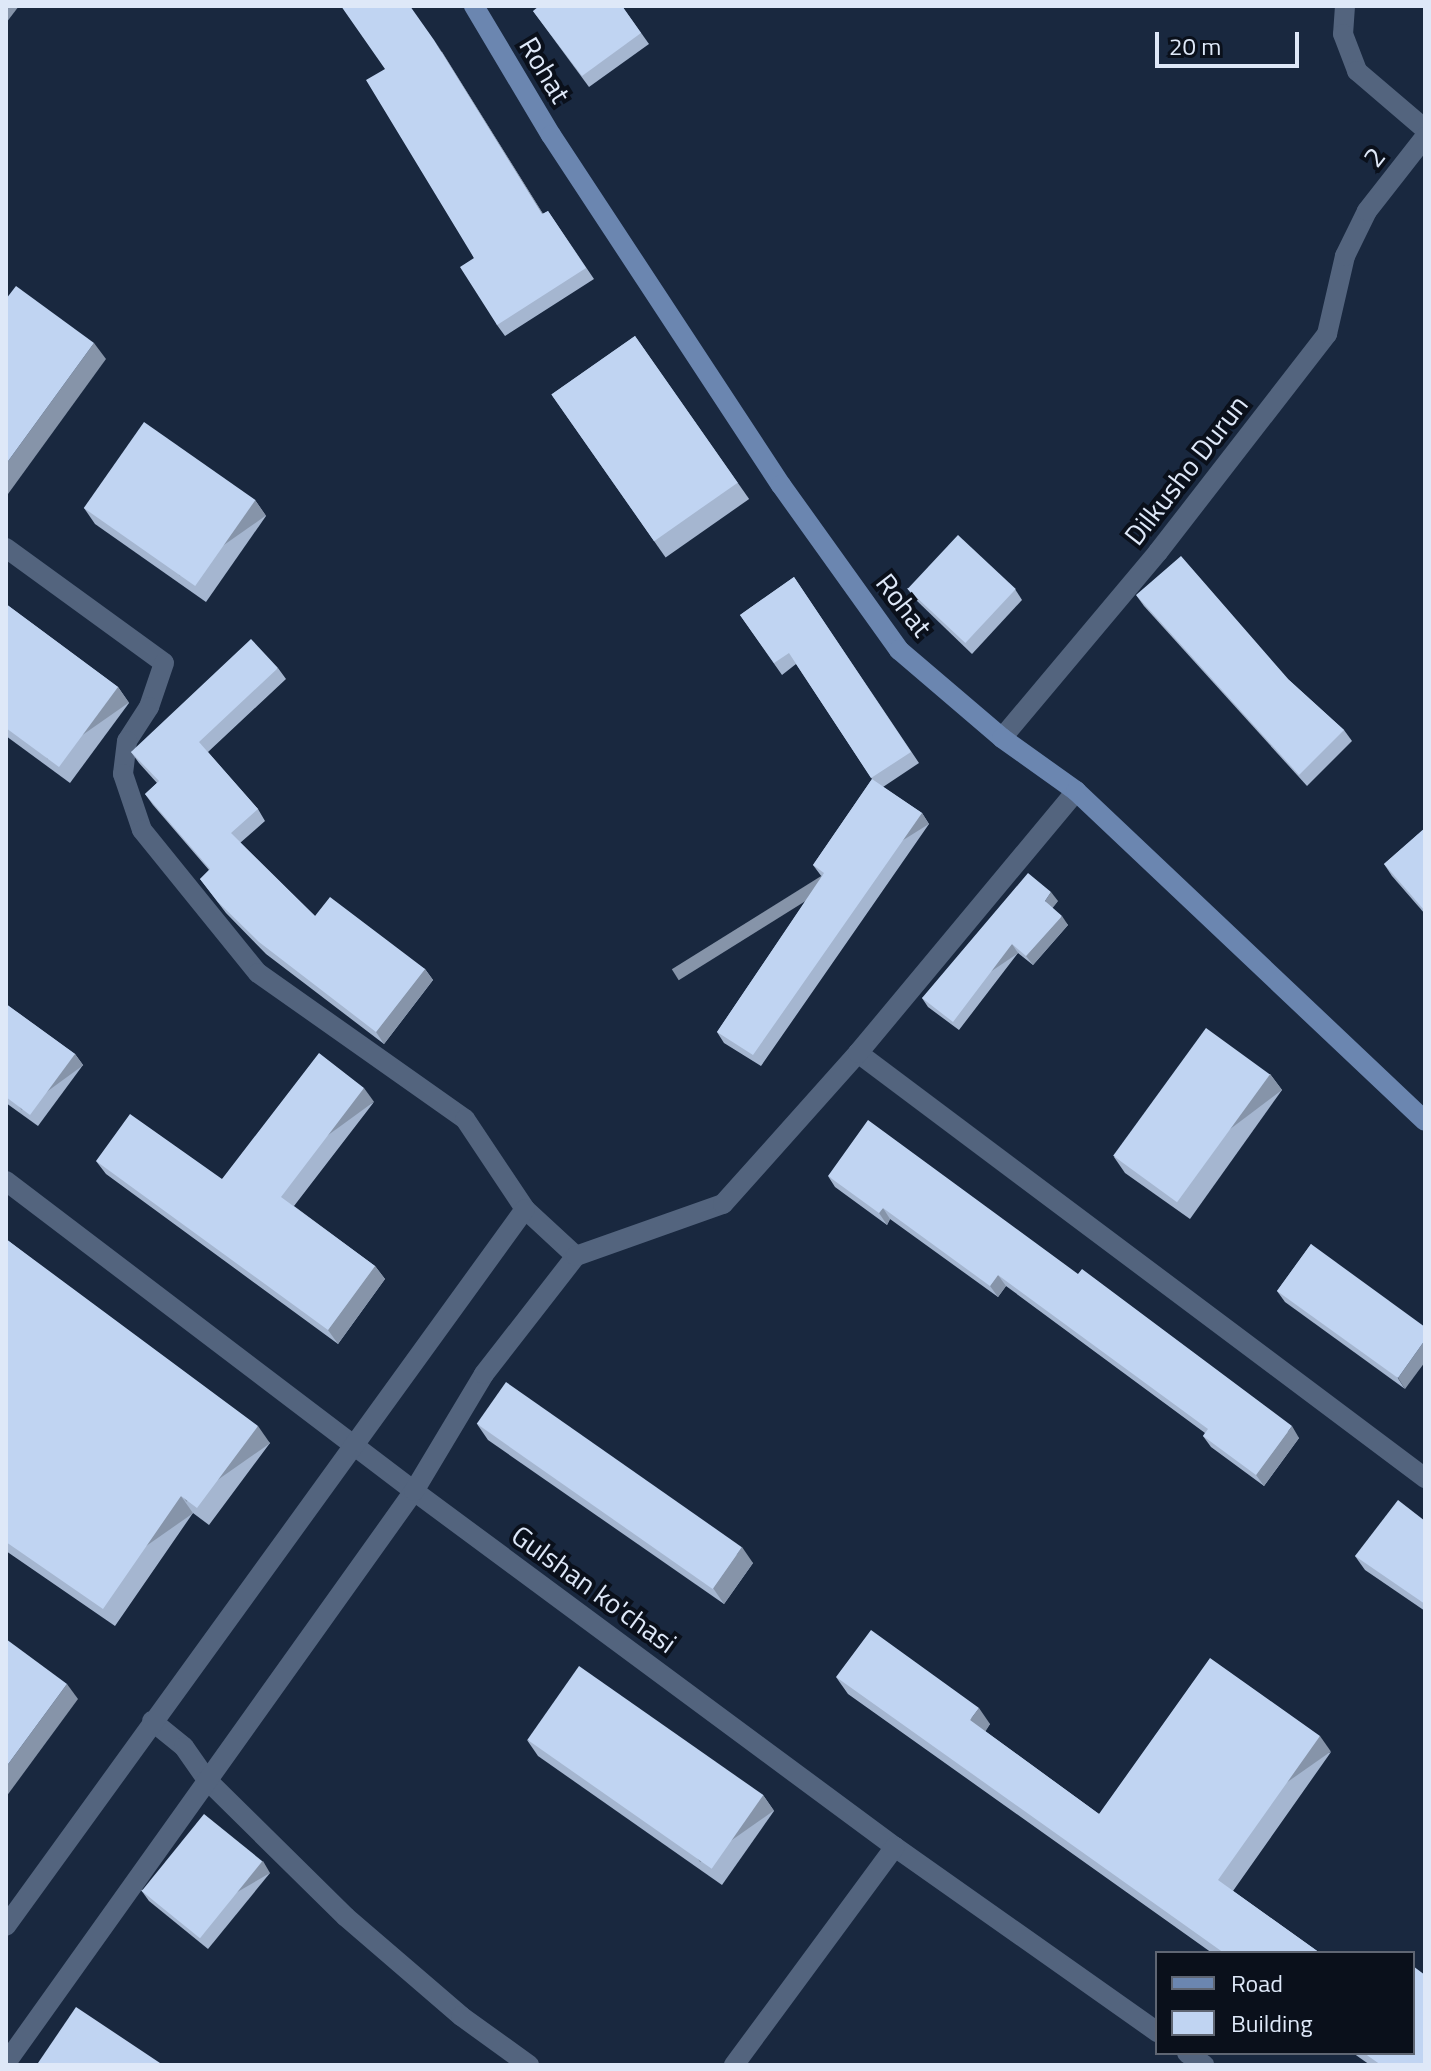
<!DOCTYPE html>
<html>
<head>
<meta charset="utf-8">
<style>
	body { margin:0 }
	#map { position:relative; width:1431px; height:2071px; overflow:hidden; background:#19283f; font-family:"Titillium Web",sans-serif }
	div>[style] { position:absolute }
	.street>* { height:20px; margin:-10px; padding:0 10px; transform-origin:10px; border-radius:10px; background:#53647e }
	.secondary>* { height:20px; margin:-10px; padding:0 10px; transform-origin:10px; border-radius:10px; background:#6b86b0 }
	.wall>* { inset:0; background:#a5b6d0; transform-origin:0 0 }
	.shaded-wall>* { inset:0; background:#8694a9; transform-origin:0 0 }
	.building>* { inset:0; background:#c0d4f2; transform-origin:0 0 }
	span { translate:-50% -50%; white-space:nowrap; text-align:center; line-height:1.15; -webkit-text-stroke:8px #0a101b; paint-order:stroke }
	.street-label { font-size:28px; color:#dee8f8 }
	.frame { position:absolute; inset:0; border:8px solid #dee8f8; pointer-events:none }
	.legend { position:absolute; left:1155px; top:1951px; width:260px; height:104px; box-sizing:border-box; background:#0a101b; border:2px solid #5f6673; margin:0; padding:10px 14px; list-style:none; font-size:24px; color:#dee8f8 }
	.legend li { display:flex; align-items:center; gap:16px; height:40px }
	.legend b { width:40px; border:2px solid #5f6673 }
	.scale { position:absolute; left:1155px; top:32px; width:144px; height:36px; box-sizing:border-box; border:4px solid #dee8f8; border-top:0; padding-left:10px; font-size:24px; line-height:28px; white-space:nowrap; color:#dee8f8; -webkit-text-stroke:6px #0a101b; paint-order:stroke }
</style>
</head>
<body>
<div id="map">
	<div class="street">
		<div style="left:1345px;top:6px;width:28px;rotate:94deg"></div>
		<div style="left:1343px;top:34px;width:40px;rotate:69deg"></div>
		<div style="left:1357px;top:71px;width:89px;rotate:40.5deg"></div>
		<div style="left:6px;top:548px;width:195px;rotate:36deg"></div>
		<div style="left:164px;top:663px;width:46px;rotate:108.8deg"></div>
		<div style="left:149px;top:707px;width:40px;rotate:122.9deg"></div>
		<div style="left:127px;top:741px;width:33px;rotate:97deg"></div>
		<div style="left:123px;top:774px;width:59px;rotate:71.3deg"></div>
		<div style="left:142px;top:830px;width:184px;rotate:51deg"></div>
		<div style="left:258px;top:973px;width:253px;rotate:35.2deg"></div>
		<div style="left:465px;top:1119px;width:108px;rotate:56.3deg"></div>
		<div style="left:525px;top:1209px;width:69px;rotate:42.7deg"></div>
		<div style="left:1002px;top:738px;width:243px;rotate:-50deg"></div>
		<div style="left:1158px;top:552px;width:276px;rotate:-52.2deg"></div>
		<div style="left:1327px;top:334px;width:80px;rotate:-77deg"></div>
		<div style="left:1345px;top:256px;width:50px;rotate:-63.9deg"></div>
		<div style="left:1367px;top:211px;width:94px;rotate:-51.9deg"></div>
		<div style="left:858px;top:1053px;width:709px;rotate:36.85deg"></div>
		<div style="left:6px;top:1181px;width:512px;rotate:37.23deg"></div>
		<div style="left:414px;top:1491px;width:598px;rotate:36.51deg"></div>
		<div style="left:895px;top:1847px;width:321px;rotate:35.2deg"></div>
		<div style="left:152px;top:1721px;width:41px;rotate:39.1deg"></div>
		<div style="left:184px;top:1747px;width:40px;rotate:55.1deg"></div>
		<div style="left:207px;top:1780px;width:195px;rotate:44.6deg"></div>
		<div style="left:346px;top:1917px;width:152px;rotate:40.7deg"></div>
		<div style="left:461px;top:2016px;width:84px;rotate:35.8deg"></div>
		<div style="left:6px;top:1926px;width:885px;rotate:-54.1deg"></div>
		<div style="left:1187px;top:2053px;width:21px;rotate:35deg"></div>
		<div style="left:6px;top:2063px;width:703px;rotate:-54.5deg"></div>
		<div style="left:414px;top:1491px;width:136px;rotate:-59.1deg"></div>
		<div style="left:484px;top:1374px;width:150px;rotate:-52.1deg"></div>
		<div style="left:576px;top:1256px;width:156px;rotate:-19.5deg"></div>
		<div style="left:723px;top:1204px;width:203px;rotate:-48.2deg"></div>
		<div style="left:858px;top:1053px;width:341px;rotate:-50.2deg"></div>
		<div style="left:734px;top:2065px;width:271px;rotate:-53.6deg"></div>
	</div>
	<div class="secondary">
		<div style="left:474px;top:6px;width:150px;rotate:59.2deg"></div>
		<div style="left:551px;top:135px;width:419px;rotate:56.7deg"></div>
		<div style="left:781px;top:485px;width:203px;rotate:54.4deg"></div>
		<div style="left:899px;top:650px;width:135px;rotate:40.5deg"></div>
		<div style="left:1002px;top:738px;width:91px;rotate:35.6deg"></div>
		<div style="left:1076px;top:791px;width:480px;rotate:43.4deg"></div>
	</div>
	<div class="wall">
		<div style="clip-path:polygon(622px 6px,649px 44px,589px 87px,533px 11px)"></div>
		<div style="clip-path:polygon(442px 52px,543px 214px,548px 211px,594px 279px,505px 336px,497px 325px,474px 258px,385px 69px)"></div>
		<div style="left:635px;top:336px;width:199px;height:102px;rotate:55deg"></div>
		<div style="clip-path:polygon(255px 500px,266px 516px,206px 602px,95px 524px,84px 508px)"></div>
		<div style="clip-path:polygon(794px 577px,919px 763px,883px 787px,922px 813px,929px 824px,761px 1066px,724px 1043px,717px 1032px,822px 877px,813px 865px,872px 779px,796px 664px,782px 675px,740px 615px)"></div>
		<div style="clip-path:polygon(907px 588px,1015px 589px,1022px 600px,972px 654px,915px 599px)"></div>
		<div style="clip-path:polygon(1136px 595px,1289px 680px,1344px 730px,1352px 741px,1307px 786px,1144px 606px)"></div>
		<div style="clip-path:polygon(6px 604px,118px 687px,129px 703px,70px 783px,6px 736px)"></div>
		<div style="clip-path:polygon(278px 668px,286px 679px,208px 752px,258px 809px,265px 821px,240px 843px,315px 916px,425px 969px,433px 980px,384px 1044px,266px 954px,226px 913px,200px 879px,209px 870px,153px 805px,145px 794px,157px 783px,139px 763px,131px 752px)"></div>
		<div style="clip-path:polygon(1425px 828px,1425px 914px,1392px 876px,1384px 864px)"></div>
		<div style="clip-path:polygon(1058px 901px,1052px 908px,1068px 925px,1033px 965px,1018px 953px,959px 1030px,928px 1007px,922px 998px)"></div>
		<div style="clip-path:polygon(6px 1004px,75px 1054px,83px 1065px,38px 1126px,6px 1103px)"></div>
		<div style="clip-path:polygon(1270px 1074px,1282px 1090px,1190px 1219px,1125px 1173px,1114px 1157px)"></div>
		<div style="clip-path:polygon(374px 1102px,294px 1206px,375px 1266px,385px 1279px,338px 1344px,106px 1174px,96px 1161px,222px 1179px)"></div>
		<div style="clip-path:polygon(828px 1176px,1299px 1438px,1264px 1486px,1211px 1447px,1203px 1436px,1205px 1433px,1006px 1286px,998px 1297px,890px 1219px,887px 1225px,835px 1187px)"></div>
		<div style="clip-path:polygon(6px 1239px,270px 1443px,209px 1525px,193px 1513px,115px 1626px,6px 1551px)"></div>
		<div style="clip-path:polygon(1311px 1244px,1405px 1389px,1285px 1302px,1277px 1291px)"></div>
		<div style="clip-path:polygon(477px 1424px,753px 1563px,724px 1604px,488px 1440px)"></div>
		<div style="clip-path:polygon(1425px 1521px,1425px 1611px,1365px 1570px,1355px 1556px)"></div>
		<div style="clip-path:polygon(836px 1677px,990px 1724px,985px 1731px,1099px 1814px,1331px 1752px,1233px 1891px,1320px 1953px,1212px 1953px,848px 1694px)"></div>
		<div style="clip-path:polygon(527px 1740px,763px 1795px,774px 1811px,722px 1885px,538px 1756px)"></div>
		<div style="clip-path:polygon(270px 1873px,208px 1949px,149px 1901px,141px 1890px)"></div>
		<div style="clip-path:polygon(1353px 2053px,1413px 2053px,1425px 2065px,1370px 2065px)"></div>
	</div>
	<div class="shaded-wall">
		<div style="clip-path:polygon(6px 6px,19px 6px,6px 23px)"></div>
		<div style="clip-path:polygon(434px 40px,442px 52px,550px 225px,542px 214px)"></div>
		<div style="clip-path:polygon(94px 343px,106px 359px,8px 494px,6px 492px,6px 464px)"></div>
		<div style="left:255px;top:500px;width:19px;height:105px;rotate:55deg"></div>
		<div style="left:118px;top:687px;width:19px;height:99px;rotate:55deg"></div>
		<div style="left:922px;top:813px;width:13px;height:295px;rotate:58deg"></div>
		<div style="clip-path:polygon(1051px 892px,1058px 901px,1051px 910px,1045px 901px)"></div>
		<div style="clip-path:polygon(1062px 916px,1068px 925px,1033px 965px,1026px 956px)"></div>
		<div style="left:1012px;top:944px;width:11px;height:98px;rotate:56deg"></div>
		<div style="clip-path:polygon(425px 969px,433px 980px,384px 1044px,376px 1032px)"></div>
		<div style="left:75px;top:1054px;width:14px;height:76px;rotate:54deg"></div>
		<div style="left:1270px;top:1074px;width:20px;height:158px;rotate:53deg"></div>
		<div style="left:364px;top:1088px;width:17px;height:137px;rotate:54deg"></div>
		<div style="clip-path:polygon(883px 1208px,890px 1219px,887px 1225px,879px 1213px)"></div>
		<div style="clip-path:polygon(375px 1266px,385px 1279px,338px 1344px,328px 1330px)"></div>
		<div style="clip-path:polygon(998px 1275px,1006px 1286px,998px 1297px,990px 1286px)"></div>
		<div style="clip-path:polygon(1425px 1340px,1425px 1362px,1405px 1389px,1398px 1378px)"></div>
		<div style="left:258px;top:1426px;width:21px;height:102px;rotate:55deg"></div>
		<div style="clip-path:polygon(1292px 1426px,1299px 1438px,1264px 1486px,1256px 1475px)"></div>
		<div style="left:181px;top:1496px;width:21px;height:137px;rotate:55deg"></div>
		<div style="clip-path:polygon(742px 1547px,753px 1563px,724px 1604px,713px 1588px)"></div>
		<div style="clip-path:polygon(67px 1684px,78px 1699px,6px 1797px,6px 1767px)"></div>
		<div style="clip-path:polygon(979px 1708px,990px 1724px,982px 1737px,970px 1720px)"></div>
		<div style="left:1320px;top:1736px;width:19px;height:176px;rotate:55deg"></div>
		<div style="left:763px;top:1795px;width:19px;height:90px;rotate:55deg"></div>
		<div style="left:263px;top:1861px;width:14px;height:99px;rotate:60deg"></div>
	</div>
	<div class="building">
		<div style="clip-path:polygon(341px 6px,410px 6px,434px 40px,542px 214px,548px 211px,586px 268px,497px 325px,460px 267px,474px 258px,366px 80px,385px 69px)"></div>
		<div style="clip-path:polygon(539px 6px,622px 6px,641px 33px,582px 76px,533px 11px)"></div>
		<div style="clip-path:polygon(16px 286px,94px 343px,6px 464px,6px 299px)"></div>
		<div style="left:635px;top:336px;width:179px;height:102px;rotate:55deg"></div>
		<div style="left:144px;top:422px;width:136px;height:105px;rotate:35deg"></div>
		<div style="left:958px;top:535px;width:79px;height:74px;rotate:43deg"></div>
		<div style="clip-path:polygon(1181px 556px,1289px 680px,1344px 730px,1299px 775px,1136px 595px)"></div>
		<div style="clip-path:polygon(794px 577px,911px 752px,871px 778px,789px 653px,774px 663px,740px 615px)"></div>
		<div style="clip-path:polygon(6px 604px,118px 687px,59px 767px,6px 728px)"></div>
		<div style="clip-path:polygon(251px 639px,278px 668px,199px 742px,258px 809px,231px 833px,315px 916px,330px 897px,425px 969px,376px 1032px,259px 942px,218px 902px,200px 879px,210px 869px,145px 794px,159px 781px,131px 752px)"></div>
		<div style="clip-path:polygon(872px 779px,922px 813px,753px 1055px,717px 1032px,824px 873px,813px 865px)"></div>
		<div style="clip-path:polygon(1425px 828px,1425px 911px,1384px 864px)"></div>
		<div style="clip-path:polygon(1028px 873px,1051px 892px,1045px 901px,1062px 916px,1026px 956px,1012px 944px,953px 1022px,922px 998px)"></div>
		<div style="clip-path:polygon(6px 1004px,75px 1054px,30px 1115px,6px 1097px)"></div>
		<div style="left:1206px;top:1028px;width:79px;height:158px;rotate:36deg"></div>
		<div style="clip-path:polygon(319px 1053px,364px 1088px,281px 1197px,375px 1266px,328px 1330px,96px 1161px,130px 1114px,222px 1179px)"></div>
		<div style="clip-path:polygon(868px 1120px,1078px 1274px,1082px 1269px,1292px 1426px,1256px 1475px,1203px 1436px,1208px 1429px,998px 1275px,990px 1286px,883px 1208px,879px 1213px,828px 1176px)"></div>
		<div style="clip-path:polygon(6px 1239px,258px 1426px,197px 1508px,181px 1496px,103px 1609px,6px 1542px)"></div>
		<div style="clip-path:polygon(1311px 1244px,1425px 1327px,1425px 1340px,1398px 1378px,1277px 1291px)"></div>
		<div style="left:506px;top:1382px;width:288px;height:51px;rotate:35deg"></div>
		<div style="clip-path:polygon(1398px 1500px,1425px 1521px,1425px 1604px,1355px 1556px)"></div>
		<div style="clip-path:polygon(871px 1630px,979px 1708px,970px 1720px,1099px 1814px,1210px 1658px,1320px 1736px,1218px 1880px,1320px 1953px,1224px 1953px,836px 1677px)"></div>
		<div style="clip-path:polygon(6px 1639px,67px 1684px,6px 1767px)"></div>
		<div style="left:579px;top:1666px;width:225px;height:90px;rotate:35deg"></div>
		<div style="left:204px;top:1814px;width:75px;height:99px;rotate:39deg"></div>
		<div style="clip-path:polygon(1413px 1966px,1425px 1975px,1425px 2065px,1381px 2065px,1364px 2053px,1413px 2053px)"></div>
		<div style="clip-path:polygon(76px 2007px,163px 2065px,41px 2065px,38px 2063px)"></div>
	</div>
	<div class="street-label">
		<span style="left:545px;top:70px;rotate:59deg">Rohat</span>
		<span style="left:1374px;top:157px;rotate:-52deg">2</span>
		<span style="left:1186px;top:470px;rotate:-52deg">Dilkusho Durun</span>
		<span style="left:904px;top:605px;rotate:52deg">Rohat</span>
		<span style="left:594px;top:1589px;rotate:36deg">Gulshan ko'chasi</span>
	</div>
	<div class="frame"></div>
	<ul class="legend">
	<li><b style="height:10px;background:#6b86b0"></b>Road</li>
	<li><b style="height:22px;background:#c0d4f2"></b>Building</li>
	</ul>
	<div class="scale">20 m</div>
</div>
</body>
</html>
